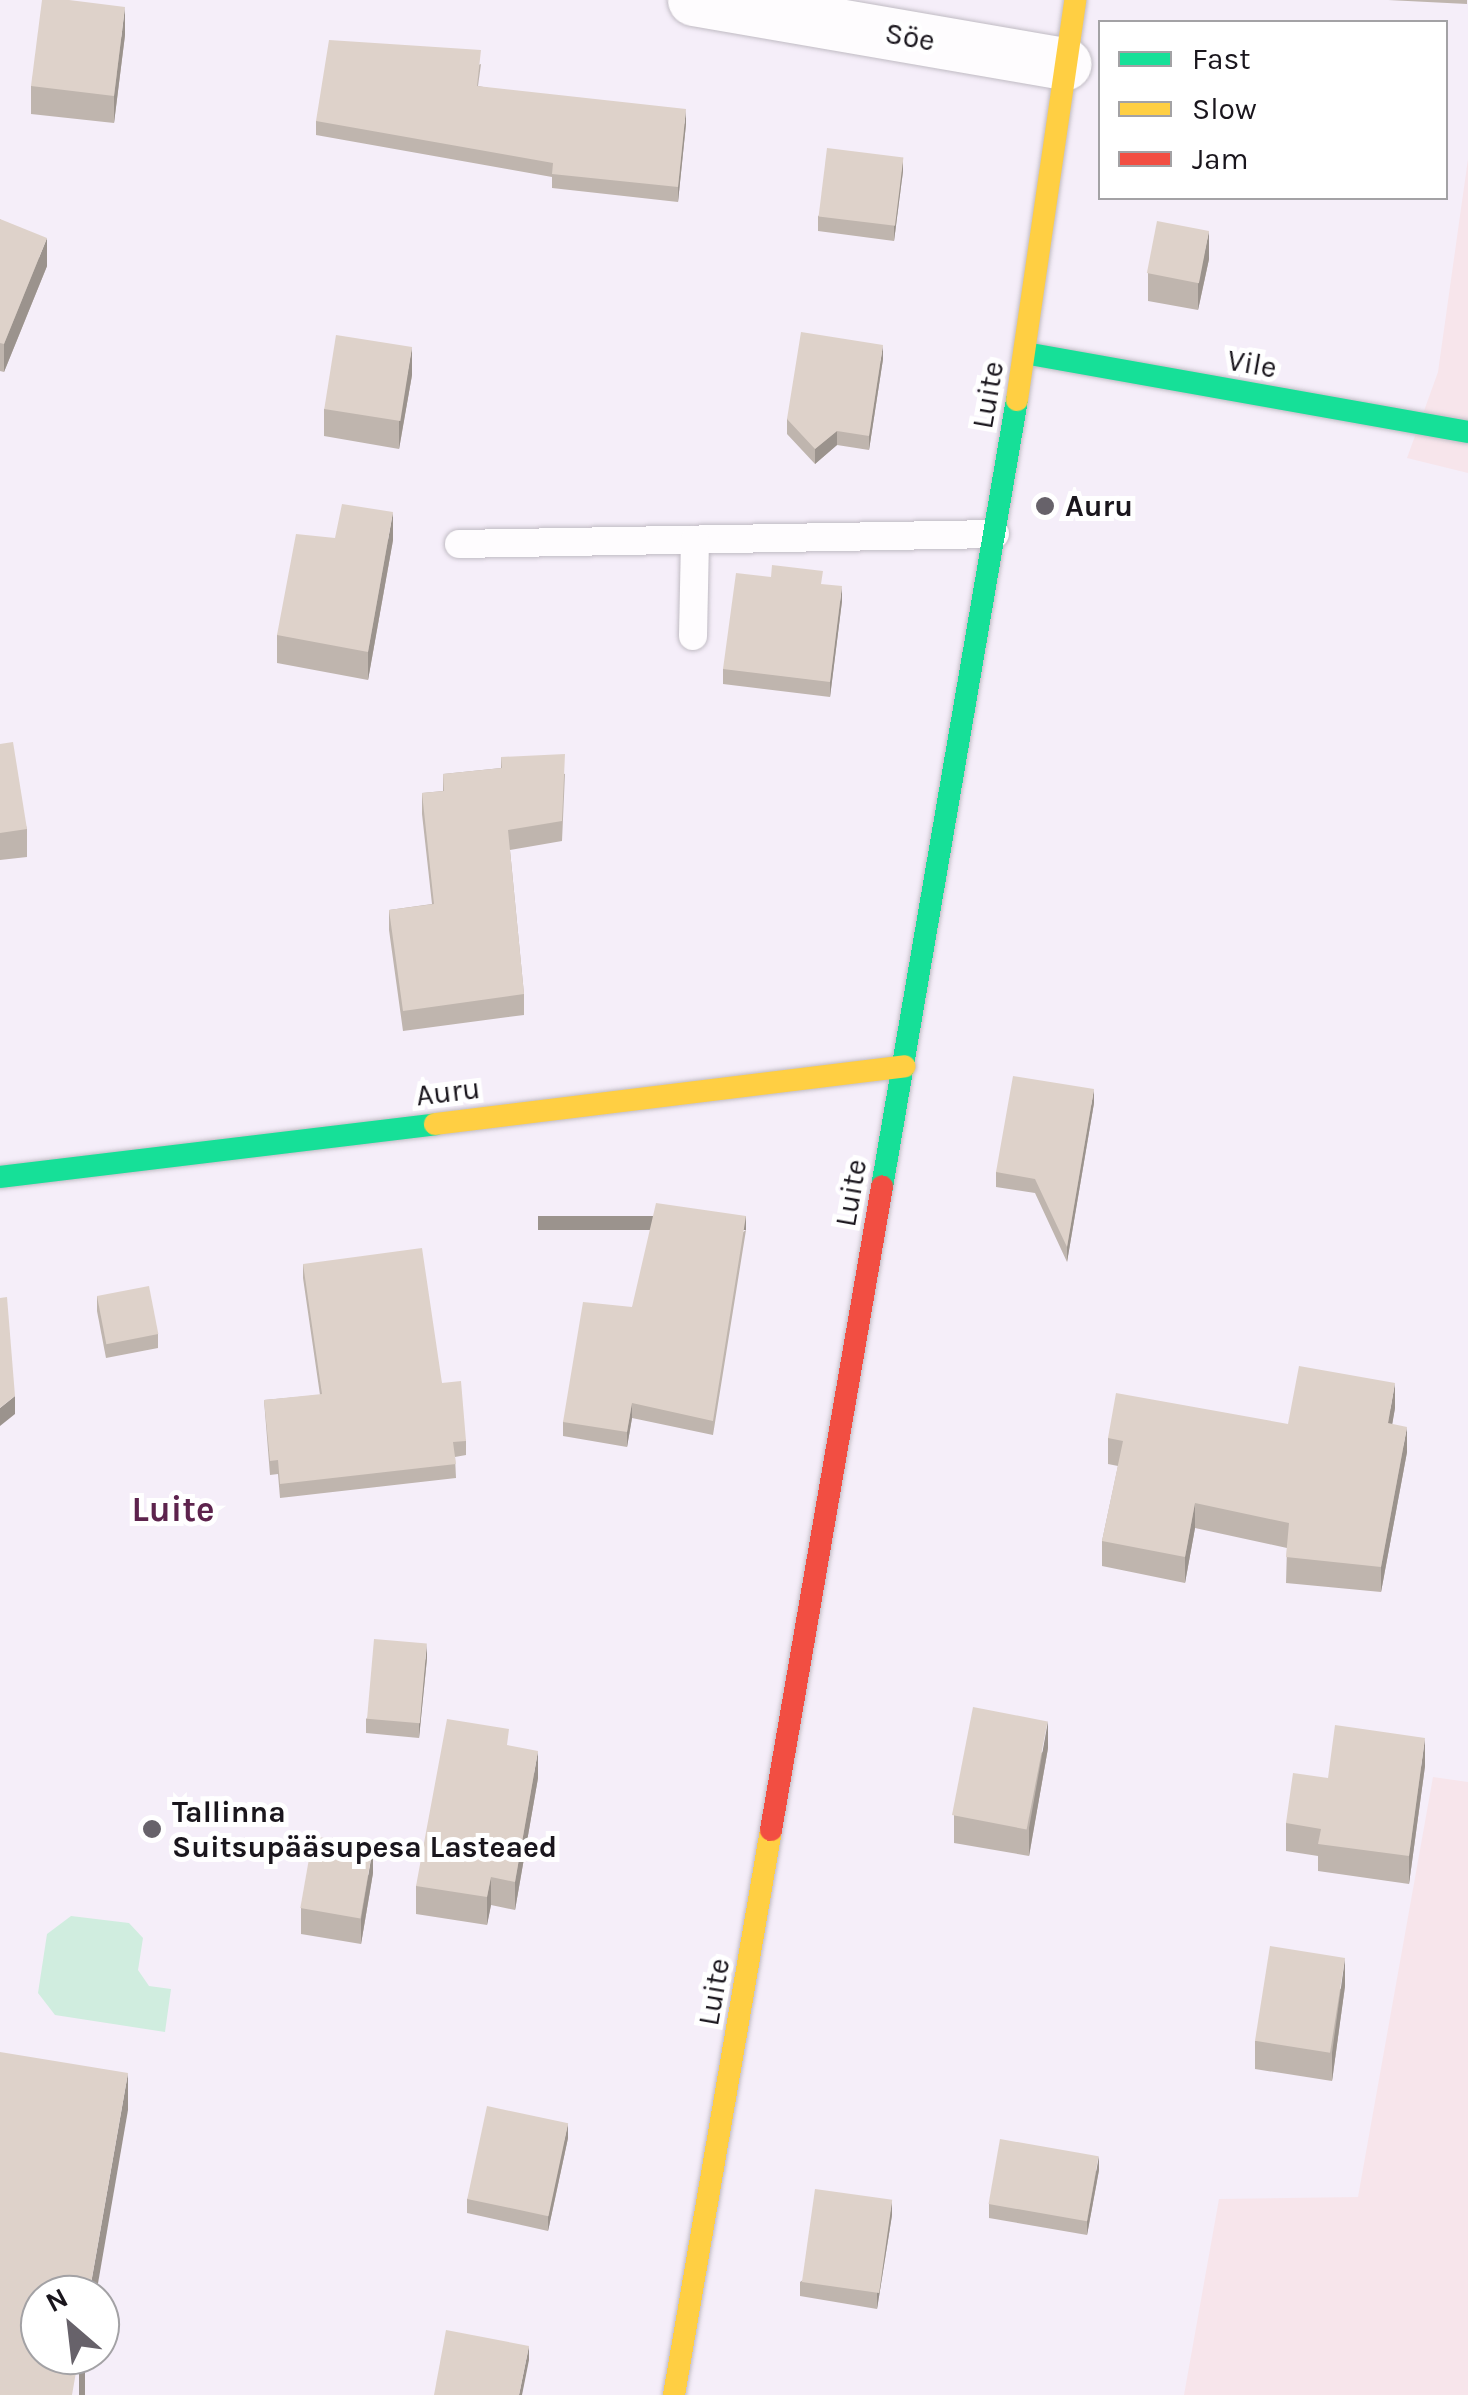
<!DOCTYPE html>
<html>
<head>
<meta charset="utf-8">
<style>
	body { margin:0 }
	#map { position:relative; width:1468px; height:2395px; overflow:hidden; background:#f5eef9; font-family:Karla,sans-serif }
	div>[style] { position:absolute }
	.commercial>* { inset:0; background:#f7e5eb }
	.green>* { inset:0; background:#d0eddf }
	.roads { filter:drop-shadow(0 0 2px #c0bbc3) drop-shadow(0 0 2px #c0bbc3) }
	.lane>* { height:28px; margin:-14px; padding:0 14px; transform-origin:14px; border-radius:14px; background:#fefcfe }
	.street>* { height:52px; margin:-26px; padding:0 26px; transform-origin:26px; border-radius:26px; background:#fefcfe }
	.fast>* { height:22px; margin:-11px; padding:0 11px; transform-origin:11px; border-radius:11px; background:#16e098 }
	.slow>* { height:22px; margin:-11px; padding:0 11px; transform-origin:11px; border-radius:11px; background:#ffcf43 }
	.jam>* { height:22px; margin:-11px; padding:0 11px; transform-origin:11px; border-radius:11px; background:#f24e42 }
	.wall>* { inset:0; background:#bfb5ae }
	.shaded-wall>* { inset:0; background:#9b938d; transform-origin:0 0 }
	.building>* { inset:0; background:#ded2ca; transform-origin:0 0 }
	.dots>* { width:28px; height:28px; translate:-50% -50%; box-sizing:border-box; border:5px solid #fff; border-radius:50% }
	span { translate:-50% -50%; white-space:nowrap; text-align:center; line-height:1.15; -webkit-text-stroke:10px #fff; paint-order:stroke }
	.street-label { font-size:30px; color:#1a161d }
	.poi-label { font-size:30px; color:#1a161d; font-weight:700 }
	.left { translate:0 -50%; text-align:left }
	.quarter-label { font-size:35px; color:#5d234d; font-weight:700 }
	.legend { position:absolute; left:1098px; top:20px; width:350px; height:180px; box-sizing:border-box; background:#fff; border:2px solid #a3a2a5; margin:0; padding:12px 18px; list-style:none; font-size:30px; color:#1a161d }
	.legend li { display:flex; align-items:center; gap:20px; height:50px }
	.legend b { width:50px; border:2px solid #a3a2a5 }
	.north { position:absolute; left:20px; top:2275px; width:100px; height:100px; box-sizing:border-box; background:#fff; border:2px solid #a3a2a5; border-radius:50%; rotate:332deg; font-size:28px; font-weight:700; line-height:40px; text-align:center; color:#1a161d }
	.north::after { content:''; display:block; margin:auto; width:35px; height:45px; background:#67626a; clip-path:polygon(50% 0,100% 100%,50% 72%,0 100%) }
</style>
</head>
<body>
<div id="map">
	<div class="commercial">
		<div style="clip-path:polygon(1468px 159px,1468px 473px,1407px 458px,1438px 372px)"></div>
		<div style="clip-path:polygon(1433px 1777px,1468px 1782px,1468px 2395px,1184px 2395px,1219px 2199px,1358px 2197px)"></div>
	</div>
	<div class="green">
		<div style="clip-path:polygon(71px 1916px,129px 1923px,143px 1938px,138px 1970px,149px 1986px,171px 1989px,165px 2032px,55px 2015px,38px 1993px,47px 1934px)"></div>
	</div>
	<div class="roads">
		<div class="lane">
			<div style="left:459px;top:544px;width:536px;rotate:-1.07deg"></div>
			<div style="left:693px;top:636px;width:96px;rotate:-88.8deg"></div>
		</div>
		<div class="street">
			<div style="left:694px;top:0;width:377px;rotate:9.8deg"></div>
		</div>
		<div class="fast">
			<div style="left:1025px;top:353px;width:450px;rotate:10.1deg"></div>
			<div style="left:0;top:1177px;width:438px;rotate:-6.9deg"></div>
			<div style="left:882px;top:1187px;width:798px;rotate:-80.27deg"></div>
		</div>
		<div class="slow">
			<div style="left:1017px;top:400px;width:404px;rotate:-81.7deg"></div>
			<div style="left:435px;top:1124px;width:473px;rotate:-7deg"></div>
			<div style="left:674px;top:2395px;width:573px;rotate:-80.26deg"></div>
		</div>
		<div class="jam">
			<div style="left:771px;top:1830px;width:653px;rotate:-80.21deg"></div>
		</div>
	</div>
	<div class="wall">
		<div style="clip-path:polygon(1388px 0,1467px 0,1467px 4px)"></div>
		<div style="clip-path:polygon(125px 35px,114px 123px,31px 114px,31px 86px)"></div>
		<div style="clip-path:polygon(481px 64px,478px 86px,686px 124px,678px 202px,552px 188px,552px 177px,316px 135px,316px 121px)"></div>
		<div style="clip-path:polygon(903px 171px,894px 241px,818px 231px,818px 216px)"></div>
		<div style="clip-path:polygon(0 219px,47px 266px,4px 372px,0 371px)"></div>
		<div style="clip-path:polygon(1209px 259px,1198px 310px,1148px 301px,1148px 273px)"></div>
		<div style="clip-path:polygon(883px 359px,869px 450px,837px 445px,815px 464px,787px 434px,787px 419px)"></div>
		<div style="clip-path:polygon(412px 375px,399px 449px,324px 436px,324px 409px)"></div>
		<div style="clip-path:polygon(335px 538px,393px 540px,368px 680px,277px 663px,277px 635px)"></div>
		<div style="clip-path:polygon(842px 601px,830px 697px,723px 684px,723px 669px)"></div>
		<div style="clip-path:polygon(0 744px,27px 829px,27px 857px,0 860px)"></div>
		<div style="clip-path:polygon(501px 757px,565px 774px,562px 841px,510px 850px,524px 994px,524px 1015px,403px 1031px,389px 930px,389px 910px,432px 904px,422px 814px,422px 793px,443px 791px,443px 774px,501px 768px)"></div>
		<div style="clip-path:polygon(1094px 1103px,1067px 1262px,1035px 1193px,996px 1187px,996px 1172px)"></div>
		<div style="clip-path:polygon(746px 1230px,713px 1435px,632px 1418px,627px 1447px,563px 1436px,563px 1422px,632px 1307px)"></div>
		<div style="clip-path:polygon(303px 1264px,442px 1383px,466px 1441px,466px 1455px,455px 1457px,456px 1478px,280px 1498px,278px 1474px,270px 1475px,264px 1400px,320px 1395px,303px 1278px)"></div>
		<div style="clip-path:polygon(97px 1296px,158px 1334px,158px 1348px,106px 1358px,97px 1311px)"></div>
		<div style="clip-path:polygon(1395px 1408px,1392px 1424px,1407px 1452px,1381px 1592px,1286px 1583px,1287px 1548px,1195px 1528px,1185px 1583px,1102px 1566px,1102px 1541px,1118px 1466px,1108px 1464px,1108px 1438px,1288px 1424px)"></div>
		<div style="clip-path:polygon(427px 1658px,419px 1738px,366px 1733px,366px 1719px)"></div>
		<div style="clip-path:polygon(509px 1746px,538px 1778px,515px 1910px,491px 1905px,487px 1925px,416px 1914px,416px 1886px)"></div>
		<div style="clip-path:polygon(1048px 1748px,1029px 1856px,954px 1843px,954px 1815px)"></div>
		<div style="clip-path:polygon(1425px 1766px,1409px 1884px,1318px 1871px,1318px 1856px,1286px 1851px,1286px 1823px,1328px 1778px)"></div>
		<div style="clip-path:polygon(373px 1873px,361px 1944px,301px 1934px,301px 1908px)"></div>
		<div style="clip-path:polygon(1345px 1986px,1332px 2081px,1255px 2069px,1255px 2041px)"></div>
		<div style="clip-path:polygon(568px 2138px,548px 2231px,467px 2213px,467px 2199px)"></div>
		<div style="clip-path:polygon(1099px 2170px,1087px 2235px,989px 2218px,989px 2204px)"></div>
		<div style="clip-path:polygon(892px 2215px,877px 2309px,800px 2296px,800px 2282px)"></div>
	</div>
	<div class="shaded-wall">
		<div style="clip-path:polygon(125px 7px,125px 35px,114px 123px,114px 96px)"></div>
		<div style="clip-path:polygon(686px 109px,686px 124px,678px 202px,678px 187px)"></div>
		<div style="clip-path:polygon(903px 157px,903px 171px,894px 241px,894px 227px)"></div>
		<div style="clip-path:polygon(1209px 231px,1209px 259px,1198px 310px,1198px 282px)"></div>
		<div style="clip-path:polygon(47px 238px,47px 266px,4px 372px,4px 344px)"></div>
		<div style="clip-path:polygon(883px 345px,883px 359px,869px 450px,869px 436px)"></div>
		<div style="clip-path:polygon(412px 347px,412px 375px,399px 449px,399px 421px)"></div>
		<div style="clip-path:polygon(837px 431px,837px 445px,815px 464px,815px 449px)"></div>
		<div style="clip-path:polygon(393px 512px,393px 540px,368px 680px,368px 652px)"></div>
		<div style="clip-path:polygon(842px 586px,842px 601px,830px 697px,830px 682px)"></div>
		<div style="clip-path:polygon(1094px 1089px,1094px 1103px,1067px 1262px,1067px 1247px)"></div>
		<div style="left:746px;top:1216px;width:14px;height:208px;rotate:90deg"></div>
		<div style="clip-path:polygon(1395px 1383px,1395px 1408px,1388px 1449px,1388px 1423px)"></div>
		<div style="clip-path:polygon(15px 1396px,15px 1414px,0 1426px,0 1408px)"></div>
		<div style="clip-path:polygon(632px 1403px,632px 1418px,627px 1447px,627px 1432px)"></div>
		<div style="clip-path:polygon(1407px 1427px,1407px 1452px,1381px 1592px,1381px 1567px)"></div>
		<div style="clip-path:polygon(1195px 1503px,1195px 1528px,1185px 1583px,1185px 1557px)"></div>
		<div style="clip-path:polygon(427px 1644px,427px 1658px,419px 1738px,419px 1724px)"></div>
		<div style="clip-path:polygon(1048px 1721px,1048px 1748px,1029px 1856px,1029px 1828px)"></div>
		<div style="clip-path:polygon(1425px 1738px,1425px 1766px,1409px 1884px,1409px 1856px)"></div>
		<div style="clip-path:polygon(538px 1751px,538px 1778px,515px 1910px,515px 1882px)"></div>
		<div style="clip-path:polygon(373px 1847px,373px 1873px,361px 1944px,361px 1919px)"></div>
		<div style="clip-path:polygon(491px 1877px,491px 1905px,487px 1925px,487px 1897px)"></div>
		<div style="clip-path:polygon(1345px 1958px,1345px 1986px,1332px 2081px,1332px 2053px)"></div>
		<div style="clip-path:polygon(128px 2073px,128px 2110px,96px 2295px,89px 2295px)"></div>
		<div style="clip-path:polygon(568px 2123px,568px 2138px,548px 2231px,548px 2216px)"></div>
		<div style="clip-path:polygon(1099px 2156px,1099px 2170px,1087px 2235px,1087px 2221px)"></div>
		<div style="clip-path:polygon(892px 2200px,892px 2215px,877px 2309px,877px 2294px)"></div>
		<div style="clip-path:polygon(529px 2346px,529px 2360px,522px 2395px,519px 2395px)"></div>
		<div style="left:79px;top:2355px;width:6px;height:41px"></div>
	</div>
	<div class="building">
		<div style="clip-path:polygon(42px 0,69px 0,125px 7px,114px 96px,31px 86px)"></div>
		<div style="clip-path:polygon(329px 40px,481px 50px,477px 86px,686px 109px,678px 187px,552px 174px,553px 163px,316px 121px)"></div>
		<div style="left:827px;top:148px;width:77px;height:69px;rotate:7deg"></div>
		<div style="clip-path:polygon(0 219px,47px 238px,4px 344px,0 343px)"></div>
		<div style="left:1157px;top:221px;width:53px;height:53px;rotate:11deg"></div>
		<div style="clip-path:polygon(801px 332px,883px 345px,869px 436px,837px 431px,815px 449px,787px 419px)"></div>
		<div style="left:336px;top:335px;width:77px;height:75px;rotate:9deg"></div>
		<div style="clip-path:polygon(342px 504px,393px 512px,368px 652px,277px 635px,296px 534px,335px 538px)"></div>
		<div style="clip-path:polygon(772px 565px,823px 571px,821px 584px,842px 586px,830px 682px,723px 669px,736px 573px,771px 577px)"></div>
		<div style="clip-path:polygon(13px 742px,27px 829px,0 833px,0 744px)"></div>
		<div style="clip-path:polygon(565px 754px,562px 821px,508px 830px,524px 994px,403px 1011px,389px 910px,434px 904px,422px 793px,444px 791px,443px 774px,502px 768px,501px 757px)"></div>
		<div style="clip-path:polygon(1013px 1076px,1094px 1089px,1067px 1247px,1035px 1179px,996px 1172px)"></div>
		<div style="clip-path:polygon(656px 1203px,746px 1216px,713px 1421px,632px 1403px,627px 1432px,563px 1422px,583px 1302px,632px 1307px)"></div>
		<div style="clip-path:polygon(422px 1248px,442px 1383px,461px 1381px,466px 1441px,453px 1442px,456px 1464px,280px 1484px,278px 1460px,270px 1461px,264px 1400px,322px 1394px,303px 1264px)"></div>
		<div style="left:149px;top:1286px;width:49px;height:53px;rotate:79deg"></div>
		<div style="clip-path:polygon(7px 1297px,15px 1396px,0 1408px,0 1298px)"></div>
		<div style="clip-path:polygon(1299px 1366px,1395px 1383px,1388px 1423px,1407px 1427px,1381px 1567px,1286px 1557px,1289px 1523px,1195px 1503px,1185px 1557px,1102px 1541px,1123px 1441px,1108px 1438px,1116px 1393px,1288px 1424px)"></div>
		<div style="left:374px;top:1639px;width:53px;height:80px;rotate:5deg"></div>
		<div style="left:973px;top:1707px;width:76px;height:110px;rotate:11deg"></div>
		<div style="clip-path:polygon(447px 1719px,509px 1729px,507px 1745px,538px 1751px,515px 1882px,491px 1877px,487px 1897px,416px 1886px)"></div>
		<div style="clip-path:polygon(1335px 1725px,1425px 1738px,1409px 1856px,1318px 1844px,1321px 1829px,1286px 1823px,1293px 1773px,1328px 1778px)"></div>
		<div style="left:313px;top:1836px;width:61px;height:73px;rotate:10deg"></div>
		<div style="left:1270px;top:1946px;width:76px;height:96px;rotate:9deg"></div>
		<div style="clip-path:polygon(0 2052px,128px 2073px,89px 2295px,40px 2295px,40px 2355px,79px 2355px,72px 2395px,0 2395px)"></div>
		<div style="left:487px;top:2106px;width:83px;height:95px;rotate:12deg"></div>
		<div style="left:1000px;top:2139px;width:100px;height:66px;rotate:10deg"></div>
		<div style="left:815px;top:2189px;width:78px;height:94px;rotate:8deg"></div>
		<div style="clip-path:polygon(446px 2330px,529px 2346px,519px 2395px,434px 2395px)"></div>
	</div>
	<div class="dots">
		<div style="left:1045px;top:506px;background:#67626a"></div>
		<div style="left:152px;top:1829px;background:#67626a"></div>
	</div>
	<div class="street-label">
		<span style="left:910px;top:37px;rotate:10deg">Söe</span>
		<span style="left:1252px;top:364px;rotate:10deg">Vile</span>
		<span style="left:988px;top:395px;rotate:-80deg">Luite</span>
		<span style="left:448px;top:1092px;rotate:-7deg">Auru</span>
		<span style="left:851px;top:1193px;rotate:-80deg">Luite</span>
		<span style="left:714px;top:1992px;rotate:-80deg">Luite</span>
	</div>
	<div class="poi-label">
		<span class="left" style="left:1065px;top:506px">Auru</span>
		<span class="left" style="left:172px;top:1829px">Tallinna<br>Suitsupääsupesa Lasteaed</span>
	</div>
	<div class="quarter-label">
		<span style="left:173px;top:1510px">Luite</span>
	</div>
	<ul class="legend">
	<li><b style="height:12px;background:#16e098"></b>Fast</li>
	<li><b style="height:12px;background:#ffcf43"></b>Slow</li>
	<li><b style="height:12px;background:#f24e42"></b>Jam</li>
	</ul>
	<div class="north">N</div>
</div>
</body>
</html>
